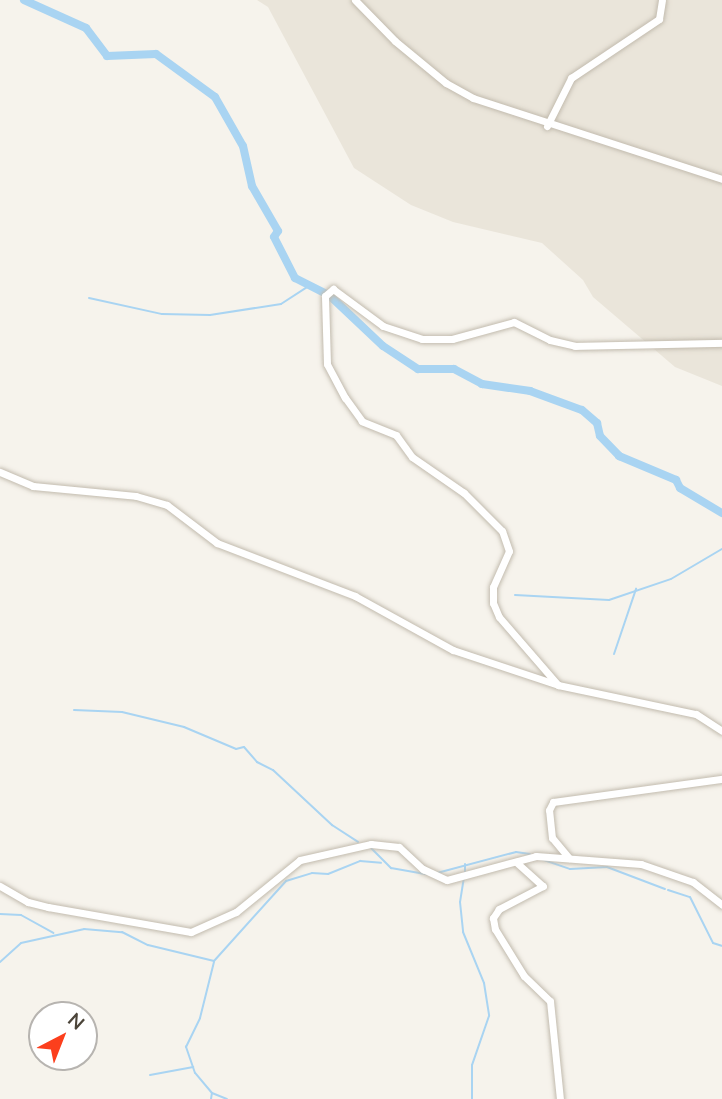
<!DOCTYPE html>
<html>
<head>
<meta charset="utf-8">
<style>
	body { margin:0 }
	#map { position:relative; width:722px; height:1099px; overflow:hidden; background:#f6f3ec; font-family:"Nunito Sans",sans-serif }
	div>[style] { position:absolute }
	.residential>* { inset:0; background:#eae5da }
	.stream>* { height:2px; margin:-1px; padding:0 1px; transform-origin:1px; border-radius:1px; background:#a9d4f2 }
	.river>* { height:8px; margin:-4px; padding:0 4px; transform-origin:4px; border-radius:4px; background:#a9d4f2 }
	.roads { filter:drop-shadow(0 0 2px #c2bbae) drop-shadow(0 0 2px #c2bbae) }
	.minor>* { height:7px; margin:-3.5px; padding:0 3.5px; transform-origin:3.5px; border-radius:3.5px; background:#fff }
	span { translate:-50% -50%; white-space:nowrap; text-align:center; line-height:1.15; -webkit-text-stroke:7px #fff; paint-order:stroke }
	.north { position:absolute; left:28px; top:1001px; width:70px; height:70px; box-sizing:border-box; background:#fff; border:2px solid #b7b4b0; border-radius:50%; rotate:42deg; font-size:19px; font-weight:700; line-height:28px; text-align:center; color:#4b4439 }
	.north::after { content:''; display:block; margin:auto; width:24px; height:32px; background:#fc3f1d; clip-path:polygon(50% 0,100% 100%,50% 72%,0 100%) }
</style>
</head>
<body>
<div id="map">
	<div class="residential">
		<div style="clip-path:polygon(257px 0,722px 0,722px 386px,675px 367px,593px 297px,583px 280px,542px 243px,453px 222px,411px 205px,354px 168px,268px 7px)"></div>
	</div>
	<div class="stream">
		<div style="left:89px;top:298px;width:75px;rotate:12.4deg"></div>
		<div style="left:162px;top:314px;width:48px;rotate:1.2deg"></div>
		<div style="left:210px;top:315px;width:72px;rotate:-8.8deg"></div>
		<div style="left:281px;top:304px;width:31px;rotate:-33deg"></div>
		<div style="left:515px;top:595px;width:94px;rotate:3deg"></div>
		<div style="left:609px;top:600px;width:65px;rotate:-18.7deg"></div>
		<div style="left:671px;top:579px;width:59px;rotate:-30.5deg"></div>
		<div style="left:614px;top:654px;width:69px;rotate:-71.3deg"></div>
		<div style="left:74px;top:710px;width:48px;rotate:2.4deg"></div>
		<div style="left:122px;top:712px;width:64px;rotate:13.6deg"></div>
		<div style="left:184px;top:727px;width:56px;rotate:22.9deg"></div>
		<div style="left:236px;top:749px;width:8px;rotate:-14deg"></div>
		<div style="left:244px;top:747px;width:20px;rotate:49deg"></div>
		<div style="left:257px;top:762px;width:18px;rotate:27deg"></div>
		<div style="left:273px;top:770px;width:81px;rotate:43deg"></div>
		<div style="left:332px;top:825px;width:31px;rotate:33deg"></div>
		<div style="left:370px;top:847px;width:30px;rotate:45deg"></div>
		<div style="left:391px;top:868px;width:36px;rotate:10deg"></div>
		<div style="left:541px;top:859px;width:31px;rotate:19deg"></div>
		<div style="left:570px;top:869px;width:37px;rotate:-3deg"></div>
		<div style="left:607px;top:867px;width:62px;rotate:20.8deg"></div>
		<div style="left:465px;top:872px;width:8px;rotate:-90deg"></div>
		<div style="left:437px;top:873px;width:82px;rotate:-14.9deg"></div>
		<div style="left:516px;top:852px;width:14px;rotate:8deg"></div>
		<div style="left:464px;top:877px;width:25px;rotate:99deg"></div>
		<div style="left:460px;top:902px;width:30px;rotate:84deg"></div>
		<div style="left:463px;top:932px;width:55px;rotate:67.6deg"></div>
		<div style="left:484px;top:983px;width:33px;rotate:81deg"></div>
		<div style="left:489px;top:1016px;width:52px;rotate:109.1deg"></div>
		<div style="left:472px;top:1065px;width:34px;rotate:90deg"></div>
		<div style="left:668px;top:890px;width:23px;rotate:18deg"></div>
		<div style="left:690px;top:897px;width:51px;rotate:63.4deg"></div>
		<div style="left:713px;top:943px;width:9px;rotate:18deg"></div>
		<div style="left:0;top:914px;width:21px;rotate:3deg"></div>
		<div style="left:21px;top:915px;width:37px;rotate:29deg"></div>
		<div style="left:0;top:962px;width:28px;rotate:-42deg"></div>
		<div style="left:21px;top:943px;width:65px;rotate:-12.5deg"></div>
		<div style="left:84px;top:929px;width:38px;rotate:5deg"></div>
		<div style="left:122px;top:932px;width:29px;rotate:27deg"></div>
		<div style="left:148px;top:945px;width:68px;rotate:13.6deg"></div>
		<div style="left:214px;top:961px;width:108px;rotate:-48deg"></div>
		<div style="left:286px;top:881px;width:27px;rotate:-17deg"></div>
		<div style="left:312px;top:873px;width:16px;rotate:4deg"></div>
		<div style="left:328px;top:874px;width:35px;rotate:-22deg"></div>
		<div style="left:360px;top:861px;width:21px;rotate:5deg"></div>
		<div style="left:150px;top:1075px;width:44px;rotate:-10.5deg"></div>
		<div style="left:212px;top:1093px;width:16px;rotate:22deg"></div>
		<div style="left:211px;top:1099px;width:6px;rotate:-81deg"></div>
		<div style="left:212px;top:1093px;width:26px;rotate:-130deg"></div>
		<div style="left:195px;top:1073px;width:28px;rotate:-109deg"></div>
		<div style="left:186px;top:1047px;width:32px;rotate:-64deg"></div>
		<div style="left:200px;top:1018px;width:58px;rotate:-76deg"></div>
	</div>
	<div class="river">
		<div style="left:24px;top:0;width:68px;rotate:24.3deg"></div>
		<div style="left:86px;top:28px;width:35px;rotate:53deg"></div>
		<div style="left:107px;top:56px;width:49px;rotate:-2.3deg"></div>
		<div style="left:156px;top:54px;width:73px;rotate:36.1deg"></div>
		<div style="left:215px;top:97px;width:56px;rotate:60.3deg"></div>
		<div style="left:243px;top:146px;width:41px;rotate:77.3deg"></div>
		<div style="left:252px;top:186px;width:52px;rotate:60deg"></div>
		<div style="left:278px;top:231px;width:7px;rotate:124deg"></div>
		<div style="left:274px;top:237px;width:46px;rotate:62.9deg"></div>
		<div style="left:295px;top:278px;width:34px;rotate:27deg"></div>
		<div style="left:329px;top:295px;width:74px;rotate:43.4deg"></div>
		<div style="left:383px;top:346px;width:42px;rotate:33.3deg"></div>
		<div style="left:418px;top:369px;width:36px"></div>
		<div style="left:454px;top:369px;width:32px;rotate:28deg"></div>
		<div style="left:482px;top:384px;width:49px;rotate:8.3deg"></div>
		<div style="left:530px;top:391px;width:55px;rotate:20.1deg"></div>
		<div style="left:582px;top:410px;width:20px;rotate:41deg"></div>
		<div style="left:597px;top:423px;width:13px;rotate:77deg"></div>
		<div style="left:600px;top:436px;width:28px;rotate:46deg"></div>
		<div style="left:619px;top:456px;width:62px;rotate:22.8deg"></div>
		<div style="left:676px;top:480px;width:9px;rotate:63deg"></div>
		<div style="left:680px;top:488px;width:49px;rotate:30.8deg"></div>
	</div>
	<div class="roads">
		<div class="minor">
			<div style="left:355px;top:0;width:57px;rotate:45.7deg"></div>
			<div style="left:395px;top:41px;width:66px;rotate:39.5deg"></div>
			<div style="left:446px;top:83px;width:31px;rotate:29deg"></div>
			<div style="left:473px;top:98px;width:262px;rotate:18deg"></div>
			<div style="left:547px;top:126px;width:54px;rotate:-63.4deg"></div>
			<div style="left:571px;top:78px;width:106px;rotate:-33.8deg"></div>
			<div style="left:659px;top:19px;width:19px;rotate:-81deg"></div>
			<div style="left:0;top:472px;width:36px;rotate:23deg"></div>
			<div style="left:33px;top:486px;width:103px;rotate:5.5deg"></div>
			<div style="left:136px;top:496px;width:32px;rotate:16deg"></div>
			<div style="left:167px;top:505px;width:63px;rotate:37.2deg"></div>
			<div style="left:217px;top:543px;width:148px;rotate:21deg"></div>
			<div style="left:355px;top:596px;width:112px;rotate:28.9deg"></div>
			<div style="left:453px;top:650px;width:111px;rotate:18.4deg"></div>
			<div style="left:558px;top:685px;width:141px;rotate:11.9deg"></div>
			<div style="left:696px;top:714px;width:31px;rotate:33deg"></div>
			<div style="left:558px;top:685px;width:90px;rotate:-130.9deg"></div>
			<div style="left:499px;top:617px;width:15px;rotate:-113deg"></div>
			<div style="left:493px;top:603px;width:16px;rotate:-90deg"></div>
			<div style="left:493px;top:587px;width:39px;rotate:-66deg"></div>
			<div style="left:509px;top:551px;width:21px;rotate:-109deg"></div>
			<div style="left:502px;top:531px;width:54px;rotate:-135deg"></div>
			<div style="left:464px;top:493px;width:63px;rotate:-145.3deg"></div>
			<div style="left:412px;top:457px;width:27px;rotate:-126deg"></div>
			<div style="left:396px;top:435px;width:37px;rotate:-158deg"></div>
			<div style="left:362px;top:421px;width:29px;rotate:-126deg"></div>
			<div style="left:345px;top:398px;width:38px;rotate:-118deg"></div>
			<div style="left:327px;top:364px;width:68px;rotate:-91.7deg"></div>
			<div style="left:325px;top:296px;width:11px;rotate:-41deg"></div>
			<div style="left:333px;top:289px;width:62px;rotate:36.5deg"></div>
			<div style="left:383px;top:326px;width:41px;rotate:18.4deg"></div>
			<div style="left:422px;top:339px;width:30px"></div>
			<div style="left:452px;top:339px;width:64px;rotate:-15.3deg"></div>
			<div style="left:514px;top:322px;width:40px;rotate:26.6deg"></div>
			<div style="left:550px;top:340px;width:26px;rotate:13deg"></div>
			<div style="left:575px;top:346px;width:147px;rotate:-1.2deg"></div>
			<div style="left:569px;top:858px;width:26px;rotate:-130deg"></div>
			<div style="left:552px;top:838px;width:28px;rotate:-96deg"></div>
			<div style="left:549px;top:810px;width:9px;rotate:-63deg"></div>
			<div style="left:553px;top:802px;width:171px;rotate:-7.8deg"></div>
			<div style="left:516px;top:862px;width:36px;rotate:42deg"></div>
			<div style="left:543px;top:886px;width:50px;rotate:152.4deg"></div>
			<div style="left:499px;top:909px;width:11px;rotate:124deg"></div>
			<div style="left:493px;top:918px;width:11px;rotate:80deg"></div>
			<div style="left:495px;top:929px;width:55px;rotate:58.3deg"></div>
			<div style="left:524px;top:976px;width:36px;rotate:44deg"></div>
			<div style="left:550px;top:1001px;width:99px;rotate:84.2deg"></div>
			<div style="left:0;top:886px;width:32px;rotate:30deg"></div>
			<div style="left:28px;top:902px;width:21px;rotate:14deg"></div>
			<div style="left:48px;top:907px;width:145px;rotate:9.9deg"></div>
			<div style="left:191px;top:932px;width:49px;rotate:-24deg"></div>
			<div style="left:236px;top:912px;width:82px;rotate:-39.1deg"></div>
			<div style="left:300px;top:860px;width:73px;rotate:-12.7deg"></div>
			<div style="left:371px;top:844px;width:28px;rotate:6deg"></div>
			<div style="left:399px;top:847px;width:33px;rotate:43deg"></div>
			<div style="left:423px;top:869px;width:26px;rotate:25deg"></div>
			<div style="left:447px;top:880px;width:92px;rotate:-15.1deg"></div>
			<div style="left:536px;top:856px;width:105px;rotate:4.4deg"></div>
			<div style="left:641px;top:864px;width:55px;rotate:19.1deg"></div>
			<div style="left:693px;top:882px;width:37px;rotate:38deg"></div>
		</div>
	</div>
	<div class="north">N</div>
</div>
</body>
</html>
